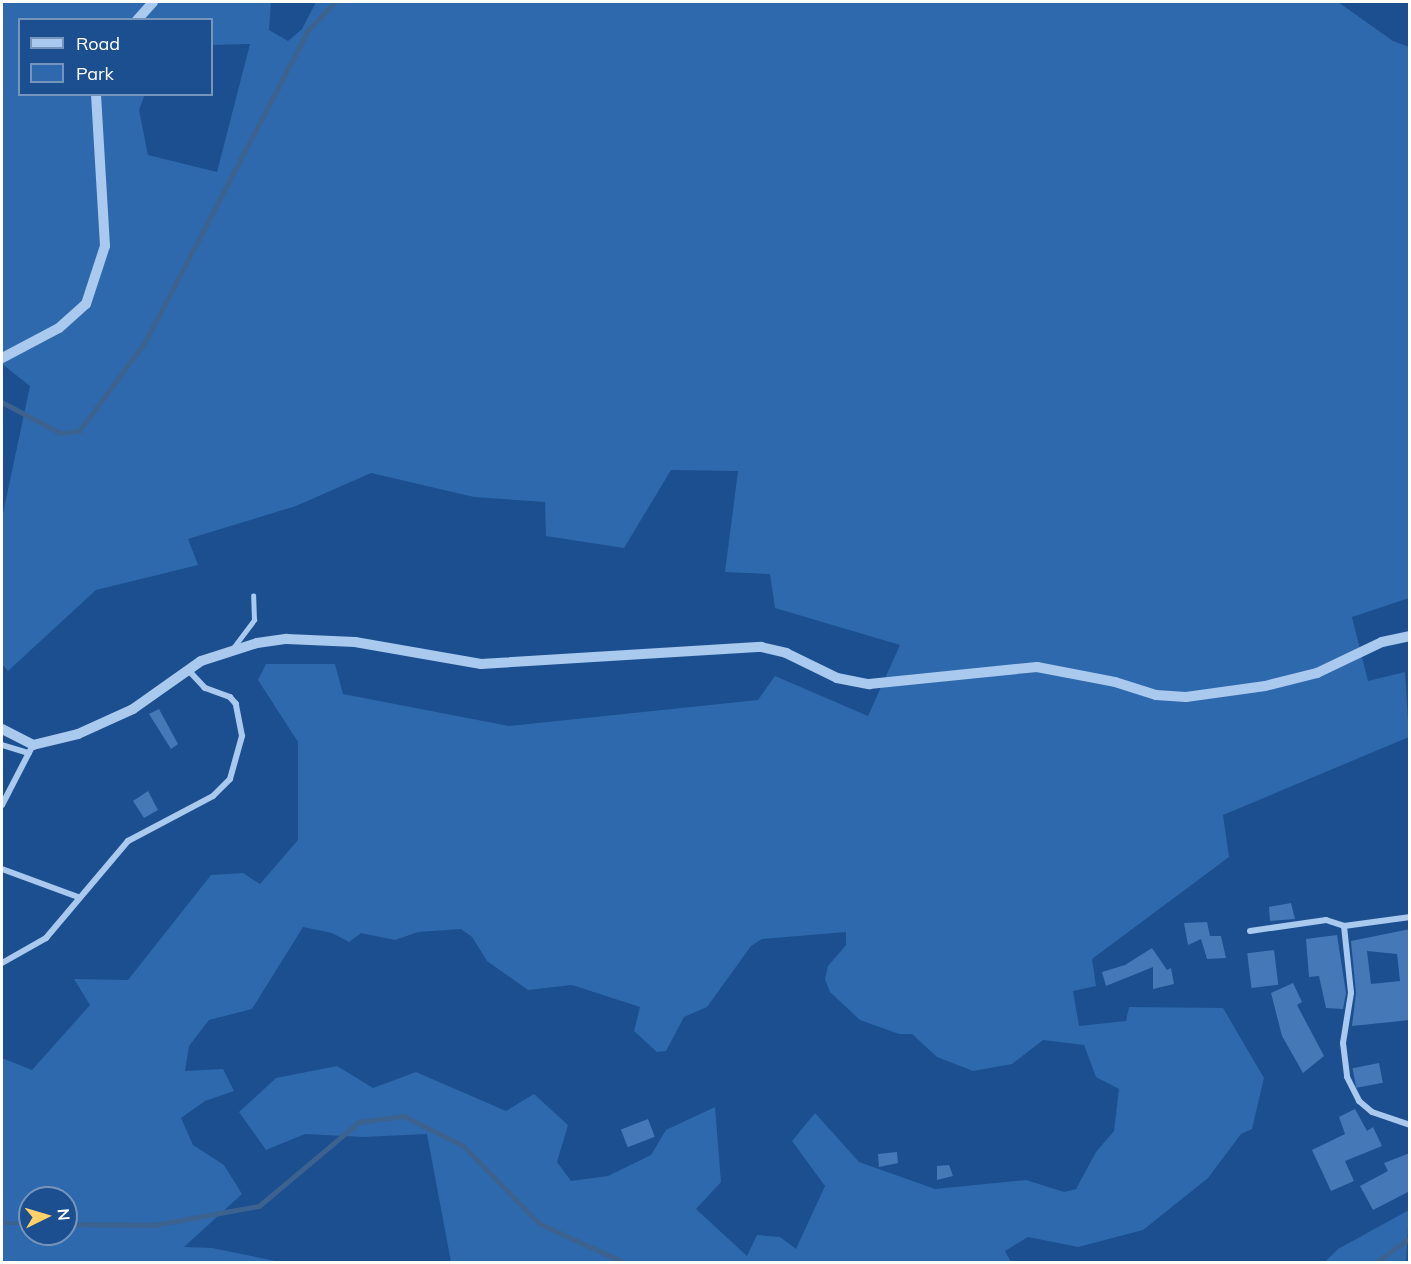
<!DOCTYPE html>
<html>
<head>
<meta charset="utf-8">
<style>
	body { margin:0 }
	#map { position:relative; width:1411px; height:1264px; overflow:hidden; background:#1b4f8f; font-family:Mulish,sans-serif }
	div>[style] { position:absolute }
	.green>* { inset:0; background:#2e69ad }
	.stream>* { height:4.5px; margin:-2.25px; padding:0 2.25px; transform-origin:2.25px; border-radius:2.25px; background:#3c6290 }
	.building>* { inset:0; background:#4478b7; transform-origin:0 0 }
	.service>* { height:4.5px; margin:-2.25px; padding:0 2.25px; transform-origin:2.25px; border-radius:2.25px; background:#a9c9ee }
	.minor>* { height:6px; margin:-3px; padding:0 3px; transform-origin:3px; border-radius:3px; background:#a9c9ee }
	.tertiary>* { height:10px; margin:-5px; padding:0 5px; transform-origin:5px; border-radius:5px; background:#a9c9ee }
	span { translate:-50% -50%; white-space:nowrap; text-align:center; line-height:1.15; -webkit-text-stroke:4.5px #1b4f8f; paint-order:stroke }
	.frame { position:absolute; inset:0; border:3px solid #fff; pointer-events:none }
	.legend { position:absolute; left:18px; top:18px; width:195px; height:78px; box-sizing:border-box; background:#1b4f8f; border:2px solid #7695bc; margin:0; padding:8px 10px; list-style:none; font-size:18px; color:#fff }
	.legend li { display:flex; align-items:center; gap:12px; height:30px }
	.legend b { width:30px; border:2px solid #7695bc }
	.north { position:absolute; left:18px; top:1186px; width:60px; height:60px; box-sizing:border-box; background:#1b4f8f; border:2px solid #7695bc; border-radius:50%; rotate:85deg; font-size:16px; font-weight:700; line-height:24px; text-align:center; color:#fff }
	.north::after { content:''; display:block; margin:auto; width:21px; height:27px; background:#ffd166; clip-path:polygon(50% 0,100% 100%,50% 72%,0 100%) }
</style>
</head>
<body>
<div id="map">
	<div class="green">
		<div style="clip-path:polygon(evenodd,2px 2px,271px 2px,269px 30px,288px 41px,302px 29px,316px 2px,1338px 2px,1393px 41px,1409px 47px,1409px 598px,1352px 617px,1368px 681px,1405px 672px,1409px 737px,1223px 815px,1229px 857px,1092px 959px,1096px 986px,1073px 991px,1079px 1026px,1126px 1021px,1129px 1007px,1223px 1008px,1264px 1078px,1252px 1129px,1241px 1134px,1208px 1178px,1143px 1230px,1078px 1247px,1028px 1237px,1005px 1251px,1011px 1262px,451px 1262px,427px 1134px,363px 1137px,305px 1134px,266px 1150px,239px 1112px,276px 1078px,337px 1066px,373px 1088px,416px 1072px,506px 1111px,534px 1094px,568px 1125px,557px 1162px,571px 1181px,608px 1176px,651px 1155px,666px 1130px,715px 1107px,721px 1182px,696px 1209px,747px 1256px,757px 1235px,780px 1237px,796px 1249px,825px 1186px,792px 1141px,815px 1113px,859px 1162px,935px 1189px,1026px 1180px,1064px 1192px,1076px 1189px,1096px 1152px,1114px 1131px,1119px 1089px,1096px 1077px,1084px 1045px,1043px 1040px,1012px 1064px,973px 1071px,937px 1057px,912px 1034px,899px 1034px,860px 1020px,830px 992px,825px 979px,828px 966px,846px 945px,846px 932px,762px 939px,751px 946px,707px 1007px,684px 1017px,666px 1051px,657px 1052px,634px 1031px,640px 1007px,572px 985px,528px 990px,487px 961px,472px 937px,461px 929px,418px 932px,395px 940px,361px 933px,349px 942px,332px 933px,303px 927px,252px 1009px,209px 1020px,189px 1046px,185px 1071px,223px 1069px,234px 1091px,205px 1101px,181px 1118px,193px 1145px,224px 1165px,242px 1194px,184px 1247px,212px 1248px,280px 1262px,2px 1262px,2px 1058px,32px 1070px,90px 1005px,74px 979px,128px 980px,211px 875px,243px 873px,260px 884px,298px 840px,298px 742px,258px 680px,266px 664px,335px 664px,343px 694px,509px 726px,758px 700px,775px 676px,868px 716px,900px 645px,775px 608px,770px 574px,725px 572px,738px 471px,671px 470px,624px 548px,546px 536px,545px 502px,474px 497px,371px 473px,296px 506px,188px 539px,198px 565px,96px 590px,8px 671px,2px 664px,2px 518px,30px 386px,2px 364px,2px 2px,20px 20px,212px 20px,212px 45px,250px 44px,217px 172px,148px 155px,139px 110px,145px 94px,20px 94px,20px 20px,2px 2px,30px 1198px,66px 1198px,66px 1234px,30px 1234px,30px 1198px)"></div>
		<div style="clip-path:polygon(1409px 1210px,1406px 1262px,1325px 1262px,1338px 1249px)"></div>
	</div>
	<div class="stream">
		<div style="left:2px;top:402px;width:66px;rotate:28.1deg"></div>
		<div style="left:60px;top:433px;width:19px;rotate:-6deg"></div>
		<div style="left:79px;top:431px;width:111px;rotate:-53.4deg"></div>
		<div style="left:145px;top:342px;width:352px;rotate:-62.4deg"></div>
		<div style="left:308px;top:30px;width:39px;rotate:-46deg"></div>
		<div style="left:2px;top:1223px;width:28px"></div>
		<div style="left:66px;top:1224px;width:88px;rotate:0.7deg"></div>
		<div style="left:154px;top:1225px;width:107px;rotate:-10.3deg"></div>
		<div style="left:259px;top:1206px;width:131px;rotate:-40deg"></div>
		<div style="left:359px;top:1122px;width:45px;rotate:-7.6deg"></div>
		<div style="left:404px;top:1116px;width:67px;rotate:26.6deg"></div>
		<div style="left:464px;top:1146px;width:107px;rotate:45.8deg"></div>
		<div style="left:539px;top:1223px;width:93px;rotate:24.9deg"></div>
		<div style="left:1376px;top:1262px;width:42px;rotate:-35.2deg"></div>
	</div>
	<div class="building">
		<div style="clip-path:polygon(159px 709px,178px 744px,171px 749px,149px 714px)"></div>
		<div style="clip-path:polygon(148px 791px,158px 810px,144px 818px,133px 801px)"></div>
		<div style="clip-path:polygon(1291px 903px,1295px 919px,1270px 921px,1269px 907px)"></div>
		<div style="clip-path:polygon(1207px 922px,1210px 936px,1221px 936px,1226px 958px,1207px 959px,1201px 939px,1188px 945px,1184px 923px)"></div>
		<div style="clip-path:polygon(evenodd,1410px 929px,1410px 1020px,1352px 1026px,1356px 993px,1351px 941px,1410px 929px,1367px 951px,1397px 954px,1400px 981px,1371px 984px,1367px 951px)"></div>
		<div style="clip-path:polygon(1337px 935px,1346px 993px,1343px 1009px,1326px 1008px,1319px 976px,1309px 977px,1306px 939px)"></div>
		<div style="clip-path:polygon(1152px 948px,1167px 970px,1171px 968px,1174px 984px,1153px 989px,1153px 967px,1106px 986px,1102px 972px,1125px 965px)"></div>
		<div style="left:1274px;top:950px;width:35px;height:27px;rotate:83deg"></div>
		<div style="clip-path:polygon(1293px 983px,1302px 1002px,1297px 1005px,1324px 1056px,1303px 1073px,1282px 1036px,1271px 993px)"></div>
		<div style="left:1379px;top:1063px;width:20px;height:27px;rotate:79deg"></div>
		<div style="clip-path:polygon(1355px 1109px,1367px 1131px,1373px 1127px,1382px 1146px,1345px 1161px,1354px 1181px,1331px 1191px,1312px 1150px,1345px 1134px,1339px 1117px)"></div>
		<div style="left:648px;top:1119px;width:19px;height:29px;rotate:69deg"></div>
		<div style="clip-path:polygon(897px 1152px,898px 1163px,879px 1167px,878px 1154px)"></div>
		<div style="clip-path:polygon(1410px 1153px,1410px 1191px,1373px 1210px,1360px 1186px,1388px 1171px,1384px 1163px)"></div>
		<div style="clip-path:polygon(949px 1165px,953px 1176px,937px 1180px,937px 1166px)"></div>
	</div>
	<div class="service">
		<div style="left:233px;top:648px;width:35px;rotate:-53deg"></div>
		<div style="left:254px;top:620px;width:24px;rotate:-92deg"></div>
	</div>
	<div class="minor">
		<div style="left:2px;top:745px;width:28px;rotate:17deg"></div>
		<div style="left:2px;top:805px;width:68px;rotate:-62.7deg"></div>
		<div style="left:2px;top:869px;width:81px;rotate:20.2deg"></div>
		<div style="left:1344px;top:926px;width:67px;rotate:84deg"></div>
		<div style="left:1351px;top:993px;width:51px;rotate:99.1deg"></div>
		<div style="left:1343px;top:1043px;width:34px;rotate:83deg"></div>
		<div style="left:1347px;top:1077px;width:27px;rotate:63deg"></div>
		<div style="left:1359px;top:1101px;width:17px;rotate:40deg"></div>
		<div style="left:1372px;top:1112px;width:40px;rotate:18.9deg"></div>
		<div style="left:1250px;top:931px;width:77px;rotate:-8.2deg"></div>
		<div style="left:1326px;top:920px;width:19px;rotate:18deg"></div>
		<div style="left:1344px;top:926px;width:67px;rotate:-7.8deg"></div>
		<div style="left:2px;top:963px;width:51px;rotate:-29.6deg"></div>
		<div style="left:46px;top:938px;width:127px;rotate:-49.8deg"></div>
		<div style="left:128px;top:841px;width:96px;rotate:-27.9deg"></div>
		<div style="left:213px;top:796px;width:24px;rotate:-45deg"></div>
		<div style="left:230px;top:779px;width:45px;rotate:-74.4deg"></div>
		<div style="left:242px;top:736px;width:33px;rotate:-101deg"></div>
		<div style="left:236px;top:704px;width:9px;rotate:-131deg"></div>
		<div style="left:230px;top:697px;width:27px;rotate:-160deg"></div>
		<div style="left:205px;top:688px;width:25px;rotate:-133deg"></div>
	</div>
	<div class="tertiary">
		<div style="left:137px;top:20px;width:24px;rotate:-48deg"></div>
		<div style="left:2px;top:358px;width:64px;rotate:-27.8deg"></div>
		<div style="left:59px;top:328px;width:36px;rotate:-42deg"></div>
		<div style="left:86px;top:304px;width:61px;rotate:-71.9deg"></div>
		<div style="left:105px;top:246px;width:152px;rotate:-93.4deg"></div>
		<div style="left:2px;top:729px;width:35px;rotate:27deg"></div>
		<div style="left:33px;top:745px;width:46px;rotate:-13.7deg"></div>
		<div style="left:78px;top:734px;width:60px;rotate:-24.4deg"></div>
		<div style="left:133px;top:709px;width:83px;rotate:-35.2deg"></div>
		<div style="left:201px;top:661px;width:59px;rotate:-17.8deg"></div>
		<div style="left:257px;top:643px;width:30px;rotate:-8deg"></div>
		<div style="left:287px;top:639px;width:68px;rotate:2.5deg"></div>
		<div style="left:355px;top:642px;width:128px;rotate:9.9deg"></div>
		<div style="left:481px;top:664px;width:281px;rotate:-3.5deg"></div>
		<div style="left:761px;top:647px;width:26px;rotate:13deg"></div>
		<div style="left:786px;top:653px;width:57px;rotate:26.1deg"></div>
		<div style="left:837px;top:678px;width:33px;rotate:11deg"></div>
		<div style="left:869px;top:684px;width:169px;rotate:-5.8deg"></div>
		<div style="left:1037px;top:667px;width:79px;rotate:10.9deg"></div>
		<div style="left:1115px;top:682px;width:43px;rotate:17.6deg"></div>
		<div style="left:1156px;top:695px;width:30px;rotate:4deg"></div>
		<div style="left:1186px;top:697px;width:80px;rotate:-7.9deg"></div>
		<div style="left:1265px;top:686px;width:54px;rotate:-14deg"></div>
		<div style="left:1317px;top:673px;width:72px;rotate:-25.5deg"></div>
		<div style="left:1382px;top:642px;width:29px;rotate:-12deg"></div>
	</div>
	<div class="frame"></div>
	<ul class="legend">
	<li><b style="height:8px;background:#a9c9ee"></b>Road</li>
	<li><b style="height:16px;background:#2e69ad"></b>Park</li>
	</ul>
	<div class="north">N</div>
</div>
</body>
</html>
